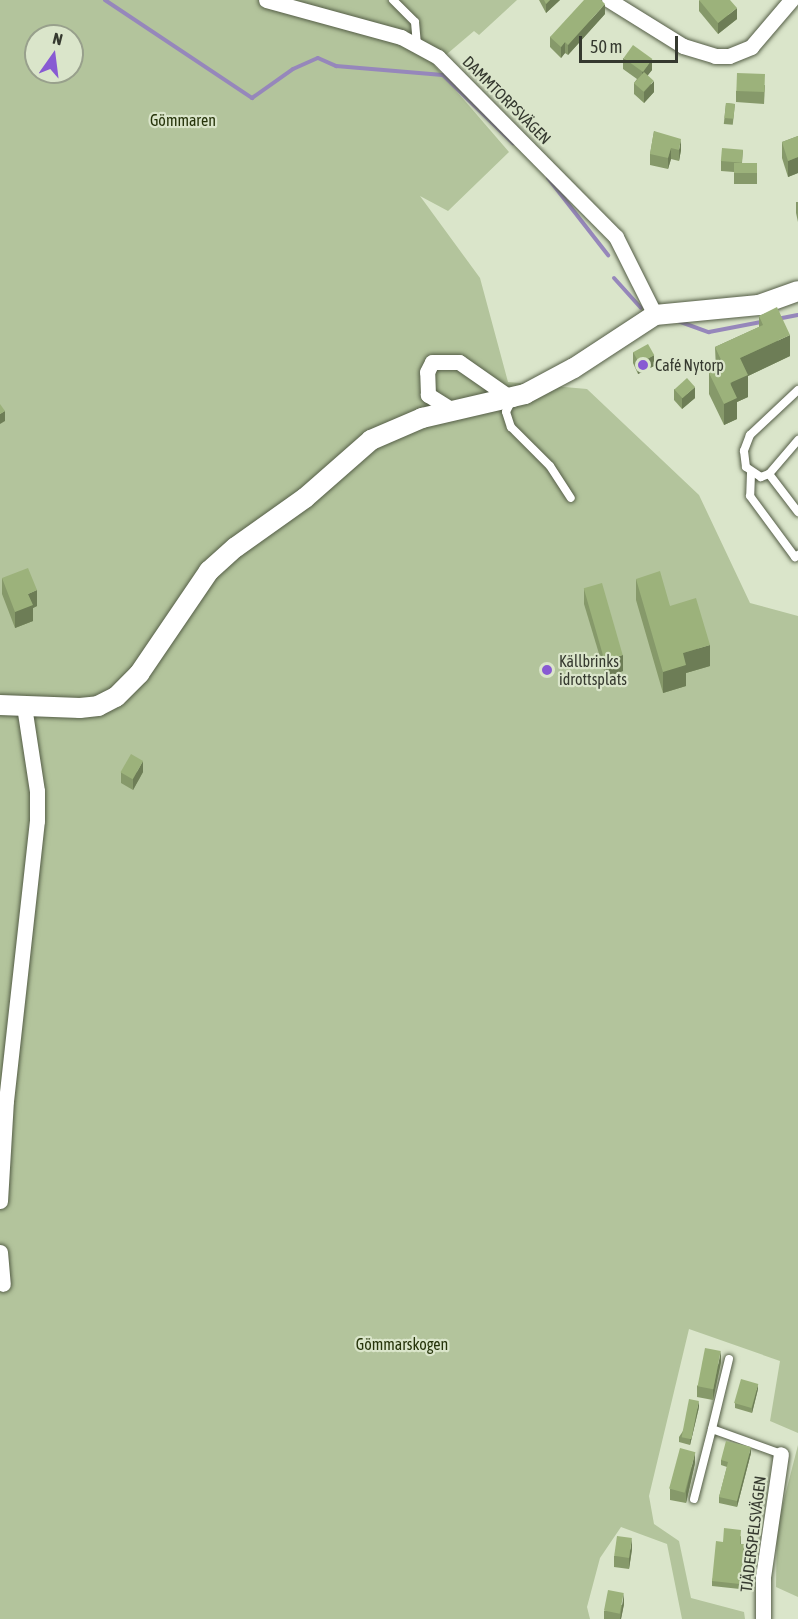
<!DOCTYPE html>
<html>
<head>
<meta charset="utf-8">
<style>
	body { margin:0 }
	#map { position:relative; width:798px; height:1619px; overflow:hidden; background:#dae5ca; font-family:"Asap Condensed",sans-serif }
	div>[style] { position:absolute }
	.green>* { inset:0; background:#b3c49c }
	.stream>* { height:4px; margin:-2px; padding:0 2px; transform-origin:2px; border-radius:2px; background:#9687bb }
	.roads { filter:drop-shadow(0 0 2px #545d46) drop-shadow(0 0 2px #545d46) }
	.service>* { height:8px; margin:-4px; padding:0 4px; transform-origin:4px; border-radius:4px; background:#fff }
	.minor>* { height:15px; margin:-7.5px; padding:0 7.5px; transform-origin:7.5px; border-radius:7.5px; background:#fff }
	.tertiary>* { height:20px; margin:-10px; padding:0 10px; transform-origin:10px; border-radius:10px; background:#fff }
	.wall>* { inset:0; background:#86996a; transform-origin:0 0 }
	.shaded-wall>* { inset:0; background:#6d7d56 }
	.building>* { inset:0; background:#9cb27b; transform-origin:0 0 }
	.dots>* { width:16px; height:16px; translate:-50% -50%; box-sizing:border-box; border:3px solid #dae5ca; border-radius:50% }
	span { translate:-50% -50%; white-space:nowrap; text-align:center; line-height:1.15; -webkit-text-stroke:4.5px #dae5ca; paint-order:stroke }
	.street-label { font-size:16px; color:#35392f }
	.park-label { font-size:16px; color:#26340a }
	.poi-label { font-size:16px; color:#35392f }
	.left { translate:0 -50%; text-align:left }
	.north { position:absolute; left:24px; top:24px; width:60px; height:60px; box-sizing:border-box; background:#dae5ca; border:2px solid #98a08c; border-radius:50%; rotate:14deg; font-size:16px; font-weight:700; line-height:24px; text-align:center; color:#35392f }
	.north::after { content:''; display:block; margin:auto; width:21px; height:27px; background:#885ad3; clip-path:polygon(50% 0,100% 100%,50% 72%,0 100%) }
	.scale { position:absolute; left:579px; top:36px; width:99px; height:27px; box-sizing:border-box; border:3px solid #35392f; border-top:0; padding-left:8px; font-size:18px; line-height:21px; white-space:nowrap; color:#35392f; -webkit-text-stroke:4px #dae5ca; paint-order:stroke }
</style>
</head>
<body>
<div id="map">
	<div class="green">
		<div style="clip-path:polygon(evenodd,0 0,517px 0,479px 35px,474px 31px,434px 65px,509px 152px,448px 211px,420px 196px,480px 278px,508px 382px,587px 389px,699px 495px,750px 603px,798px 616px,798px 1433px,770px 1421px,780px 1361px,689px 1329px,649px 1496px,654px 1524px,679px 1541px,691px 1598px,744px 1612px,745px 1619px,682px 1619px,667px 1544px,621px 1527px,600px 1558px,587px 1607px,590px 1619px,0 1619px,0 0,36px 36px,72px 36px,72px 72px,36px 72px,36px 36px)"></div>
		<div style="clip-path:polygon(798px 1445px,798px 1597px,776px 1587px,777px 1527px)"></div>
	</div>
	<div class="stream">
		<div style="left:105px;top:0;width:177px;rotate:33.7deg"></div>
		<div style="left:252px;top:98px;width:50px;rotate:-35.3deg"></div>
		<div style="left:293px;top:69px;width:27px;rotate:-24deg"></div>
		<div style="left:318px;top:58px;width:20px;rotate:24deg"></div>
		<div style="left:336px;top:66px;width:107px;rotate:4.8deg"></div>
		<div style="left:443px;top:75px;width:98px;rotate:44.2deg"></div>
		<div style="left:548px;top:178px;width:98px;rotate:52.1deg"></div>
		<div style="left:614px;top:278px;width:40px;rotate:48deg"></div>
		<div style="left:777px;top:319px;width:21px;rotate:-11deg"></div>
		<div style="left:678px;top:321px;width:33px;rotate:20deg"></div>
		<div style="left:709px;top:332px;width:53px;rotate:-10.9deg"></div>
	</div>
	<div class="roads">
		<div class="service">
			<div style="left:393px;top:0;width:31px;rotate:45deg"></div>
			<div style="left:415px;top:22px;width:21px;rotate:85deg"></div>
			<div style="left:798px;top:390px;width:66px;rotate:136.8deg"></div>
			<div style="left:750px;top:435px;width:17px;rotate:111deg"></div>
			<div style="left:744px;top:451px;width:16px;rotate:83deg"></div>
			<div style="left:746px;top:467px;width:18px;rotate:34deg"></div>
			<div style="left:761px;top:477px;width:9px;rotate:-21deg"></div>
			<div style="left:769px;top:474px;width:45px;rotate:-49.5deg"></div>
			<div style="left:512px;top:400px;width:13px;rotate:117deg"></div>
			<div style="left:506px;top:412px;width:16px;rotate:72deg"></div>
			<div style="left:511px;top:427px;width:55px;rotate:45deg"></div>
			<div style="left:550px;top:466px;width:38px;rotate:57deg"></div>
			<div style="left:751px;top:473px;width:23px;rotate:92deg"></div>
			<div style="left:750px;top:496px;width:76px;rotate:53.6deg"></div>
			<div style="left:795px;top:557px;width:4px;rotate:-34deg"></div>
			<div style="left:769px;top:474px;width:48px;rotate:52.7deg"></div>
			<div style="left:729px;top:1359px;width:72px;rotate:103.7deg"></div>
			<div style="left:712px;top:1429px;width:73px;rotate:19.9deg"></div>
			<div style="left:694px;top:1499px;width:72px;rotate:-75.6deg"></div>
		</div>
		<div class="minor">
			<div style="left:266px;top:0;width:140px;rotate:15.3deg"></div>
			<div style="left:401px;top:37px;width:42px;rotate:28.4deg"></div>
			<div style="left:438px;top:57px;width:253px;rotate:45.3deg"></div>
			<div style="left:616px;top:237px;width:87px;rotate:63.4deg"></div>
			<div style="left:609px;top:0;width:87px;rotate:31.9deg"></div>
			<div style="left:683px;top:46px;width:34px;rotate:17deg"></div>
			<div style="left:715px;top:56px;width:14px"></div>
			<div style="left:729px;top:56px;width:24px;rotate:-22deg"></div>
			<div style="left:751px;top:47px;width:62px;rotate:-49.6deg"></div>
			<div style="left:454px;top:411px;width:31px;rotate:-148deg"></div>
			<div style="left:428px;top:395px;width:23px;rotate:-92deg"></div>
			<div style="left:427px;top:372px;width:11px;rotate:-63deg"></div>
			<div style="left:432px;top:362px;width:27px"></div>
			<div style="left:459px;top:362px;width:65px;rotate:34.9deg"></div>
			<div style="left:0;top:1201px;width:100px;rotate:-86.6deg"></div>
			<div style="left:6px;top:1101px;width:282px;rotate:-83.7deg"></div>
			<div style="left:37px;top:821px;width:30px;rotate:-90deg"></div>
			<div style="left:37px;top:791px;width:86px;rotate:-98.7deg"></div>
			<div style="left:0;top:1252px;width:32px;rotate:85deg"></div>
			<div style="left:763px;top:1619px;width:42px;rotate:-90deg"></div>
			<div style="left:763px;top:1577px;width:124px;rotate:-81.7deg"></div>
		</div>
		<div class="tertiary">
			<div style="left:0;top:705px;width:80px;rotate:2.1deg"></div>
			<div style="left:80px;top:708px;width:18px;rotate:-6deg"></div>
			<div style="left:98px;top:706px;width:20px;rotate:-27deg"></div>
			<div style="left:116px;top:697px;width:33px;rotate:-45deg"></div>
			<div style="left:139px;top:674px;width:125px;rotate:-55.8deg"></div>
			<div style="left:209px;top:571px;width:36px;rotate:-42deg"></div>
			<div style="left:236px;top:547px;width:85px;rotate:-35.4deg"></div>
			<div style="left:305px;top:498px;width:88px;rotate:-41.3deg"></div>
			<div style="left:371px;top:440px;width:56px;rotate:-23.3deg"></div>
			<div style="left:422px;top:418px;width:106px;rotate:-13.1deg"></div>
			<div style="left:525px;top:394px;width:55px;rotate:-28deg"></div>
			<div style="left:574px;top:368px;width:97px;rotate:-33.2deg"></div>
			<div style="left:655px;top:315px;width:104px;rotate:-5.5deg"></div>
			<div style="left:759px;top:305px;width:41px;rotate:-19.7deg"></div>
		</div>
	</div>
	<div class="wall">
		<div style="clip-path:polygon(539px 0,560px 0,546px 13px)"></div>
		<div style="clip-path:polygon(699px 0,737px 19px,718px 34px,699px 11px)"></div>
		<div style="clip-path:polygon(605px 14px,568px 55px,565px 53px,561px 58px,550px 47px,550px 37px)"></div>
		<div style="clip-path:polygon(623px 58px,652px 70px,647px 75px,654px 92px,644px 103px,634px 94px,634px 83px,637px 79px,623px 69px)"></div>
		<div style="clip-path:polygon(765px 85px,764px 104px,736px 102px,736px 91px)"></div>
		<div style="left:726px;top:103px;width:9px;height:21px;rotate:6deg"></div>
		<div style="clip-path:polygon(654px 131px,681px 150px,679px 161px,671px 159px,668px 169px,650px 165px,650px 154px)"></div>
		<div style="clip-path:polygon(798px 136px,798px 173px,788px 177px,782px 158px,782px 142px)"></div>
		<div style="clip-path:polygon(743px 150px,742px 163px,757px 163px,757px 184px,734px 184px,734px 172px,721px 171px,721px 161px)"></div>
		<div style="clip-path:polygon(796px 202px,798px 202px,798px 222px,796px 213px)"></div>
		<div style="clip-path:polygon(759px 316px,790px 356px,748px 376px,748px 397px,737px 402px,737px 419px,724px 425px,709px 394px,709px 373px,716px 370px,715px 347px,759px 327px)"></div>
		<div style="clip-path:polygon(633px 352px,654px 366px,638px 374px,633px 363px)"></div>
		<div style="clip-path:polygon(674px 389px,695px 398px,682px 409px,674px 400px)"></div>
		<div style="clip-path:polygon(2px 578px,37px 606px,33px 608px,33px 621px,15px 628px,2px 594px)"></div>
		<div style="clip-path:polygon(636px 579px,670px 606px,710px 666px,686px 673px,686px 686px,663px 693px,636px 600px)"></div>
		<div style="clip-path:polygon(584px 588px,623px 671px,606px 677px,584px 604px)"></div>
		<div style="clip-path:polygon(121px 772px,143px 772px,133px 790px,121px 783px)"></div>
		<div style="clip-path:polygon(721px 1362px,713px 1400px,697px 1397px,697px 1386px)"></div>
		<div style="clip-path:polygon(758px 1389px,752px 1413px,735px 1408px,735px 1403px)"></div>
		<div style="clip-path:polygon(699px 1407px,690px 1445px,679px 1442px,679px 1437px)"></div>
		<div style="clip-path:polygon(751px 1453px,737px 1507px,719px 1503px,719px 1497px,727px 1467px,721px 1465px,721px 1460px)"></div>
		<div style="clip-path:polygon(695px 1463px,686px 1503px,670px 1500px,670px 1489px)"></div>
		<div style="clip-path:polygon(741px 1536px,741px 1544px,744px 1549px,740px 1589px,712px 1586px,712px 1581px,723px 1542px)"></div>
		<div style="clip-path:polygon(632px 1549px,629px 1569px,614px 1567px,614px 1556px)"></div>
		<div style="clip-path:polygon(624px 1604px,621px 1619px,604px 1619px,604px 1611px)"></div>
	</div>
	<div class="shaded-wall">
		<div style="clip-path:polygon(550px 0,560px 0,546px 13px,546px 4px)"></div>
		<div style="clip-path:polygon(605px 4px,605px 14px,568px 55px,568px 45px)"></div>
		<div style="clip-path:polygon(737px 8px,737px 19px,718px 34px,718px 23px)"></div>
		<div style="clip-path:polygon(565px 42px,565px 53px,561px 58px,561px 47px)"></div>
		<div style="clip-path:polygon(652px 59px,652px 70px,642px 83px,642px 72px)"></div>
		<div style="clip-path:polygon(654px 81px,654px 92px,644px 103px,644px 92px)"></div>
		<div style="clip-path:polygon(681px 139px,681px 150px,679px 161px,679px 150px)"></div>
		<div style="clip-path:polygon(671px 148px,671px 159px,668px 169px,668px 158px)"></div>
		<div style="clip-path:polygon(798px 157px,798px 173px,788px 177px,788px 161px)"></div>
		<div style="clip-path:polygon(790px 335px,790px 356px,748px 376px,748px 397px,737px 402px,737px 419px,724px 425px,724px 404px,740px 358px)"></div>
		<div style="clip-path:polygon(654px 355px,654px 366px,638px 374px,638px 363px)"></div>
		<div style="clip-path:polygon(695px 387px,695px 398px,682px 409px,682px 398px)"></div>
		<div style="clip-path:polygon(5px 411px,5px 421px,0 424px,0 414px)"></div>
		<div style="clip-path:polygon(37px 590px,37px 606px,33px 608px,33px 621px,15px 628px,15px 612px,28px 594px)"></div>
		<div style="clip-path:polygon(710px 645px,710px 666px,686px 673px,686px 686px,663px 693px,663px 672px,683px 653px)"></div>
		<div style="clip-path:polygon(623px 655px,623px 671px,606px 677px,606px 660px)"></div>
		<div style="clip-path:polygon(143px 761px,143px 772px,133px 790px,133px 779px)"></div>
		<div style="clip-path:polygon(721px 1351px,721px 1362px,713px 1400px,713px 1390px)"></div>
		<div style="clip-path:polygon(758px 1384px,758px 1389px,752px 1413px,752px 1408px)"></div>
		<div style="clip-path:polygon(699px 1401px,699px 1407px,690px 1445px,690px 1439px)"></div>
		<div style="clip-path:polygon(751px 1447px,751px 1453px,737px 1507px,737px 1501px)"></div>
		<div style="clip-path:polygon(695px 1452px,695px 1463px,686px 1503px,686px 1492px)"></div>
		<div style="clip-path:polygon(632px 1538px,632px 1549px,629px 1569px,629px 1558px)"></div>
		<div style="clip-path:polygon(624px 1593px,624px 1604px,621px 1619px,620px 1619px)"></div>
	</div>
	<div class="building">
		<div style="clip-path:polygon(544px 0,550px 0,546px 4px)"></div>
		<div style="clip-path:polygon(584px 0,601px 0,605px 4px,568px 45px,565px 42px,561px 47px,550px 37px)"></div>
		<div style="clip-path:polygon(699px 0,730px 0,737px 8px,718px 23px)"></div>
		<div style="left:633px;top:45px;width:24px;height:16px;rotate:36deg"></div>
		<div style="left:644px;top:72px;width:13px;height:15px;rotate:42deg"></div>
		<div style="left:737px;top:73px;width:28px;height:18px;rotate:2deg"></div>
		<div style="left:726px;top:103px;width:9px;height:15px;rotate:6deg"></div>
		<div style="clip-path:polygon(654px 131px,681px 139px,679px 150px,671px 148px,668px 158px,650px 154px)"></div>
		<div style="clip-path:polygon(798px 136px,798px 157px,788px 161px,782px 142px)"></div>
		<div style="left:722px;top:148px;width:21px;height:13px;rotate:5deg"></div>
		<div style="left:734px;top:163px;width:23px;height:10px"></div>
		<div style="clip-path:polygon(777px 307px,790px 335px,740px 358px,748px 375px,730px 383px,737px 398px,724px 404px,709px 373px,724px 366px,715px 347px,763px 325px,759px 316px)"></div>
		<div style="left:648px;top:344px;width:13px;height:17px;rotate:61deg"></div>
		<div style="left:687px;top:378px;width:12px;height:17px;rotate:48deg"></div>
		<div style="clip-path:polygon(0 404px,5px 411px,0 414px)"></div>
		<div style="clip-path:polygon(28px 568px,37px 590px,28px 594px,33px 605px,15px 612px,2px 578px)"></div>
		<div style="clip-path:polygon(660px 571px,670px 606px,696px 598px,710px 645px,683px 653px,686px 665px,663px 672px,636px 579px)"></div>
		<div style="left:602px;top:583px;width:75px;height:19px;rotate:74deg"></div>
		<div style="left:131px;top:754px;width:14px;height:21px;rotate:30deg"></div>
		<div style="left:705px;top:1348px;width:16px;height:39px;rotate:11deg"></div>
		<div style="left:741px;top:1379px;width:18px;height:25px;rotate:16deg"></div>
		<div style="left:689px;top:1399px;width:10px;height:39px;rotate:11deg"></div>
		<div style="clip-path:polygon(726px 1441px,751px 1447px,737px 1501px,719px 1497px,728px 1462px,721px 1460px)"></div>
		<div style="left:680px;top:1448px;width:16px;height:42px;rotate:15deg"></div>
		<div style="clip-path:polygon(724px 1528px,741px 1530px,740px 1544px,744px 1544px,740px 1584px,712px 1581px,716px 1541px,723px 1542px)"></div>
		<div style="left:617px;top:1536px;width:15px;height:20px;rotate:8deg"></div>
		<div style="left:608px;top:1590px;width:16px;height:21px;rotate:11deg"></div>
	</div>
	<div class="dots">
		<div style="left:643px;top:365px;background:#885ad3"></div>
		<div style="left:547px;top:670px;background:#885ad3"></div>
	</div>
	<div class="street-label">
		<span style="left:507px;top:100px;rotate:45deg">DAMMTORPSVÄGEN</span>
		<span style="left:753px;top:1534px;rotate:-83deg">TJÄDERSPELSVÄGEN</span>
	</div>
	<div class="park-label">
		<span style="left:183px;top:120px">Gömmaren</span>
		<span style="left:402px;top:1344px">Gömmarskogen</span>
	</div>
	<div class="poi-label">
		<span class="left" style="left:655px;top:365px">Café Nytorp</span>
		<span class="left" style="left:559px;top:670px">Källbrinks<br>idrottsplats</span>
	</div>
	<div class="north">N</div>
	<div class="scale">50 m</div>
</div>
</body>
</html>
